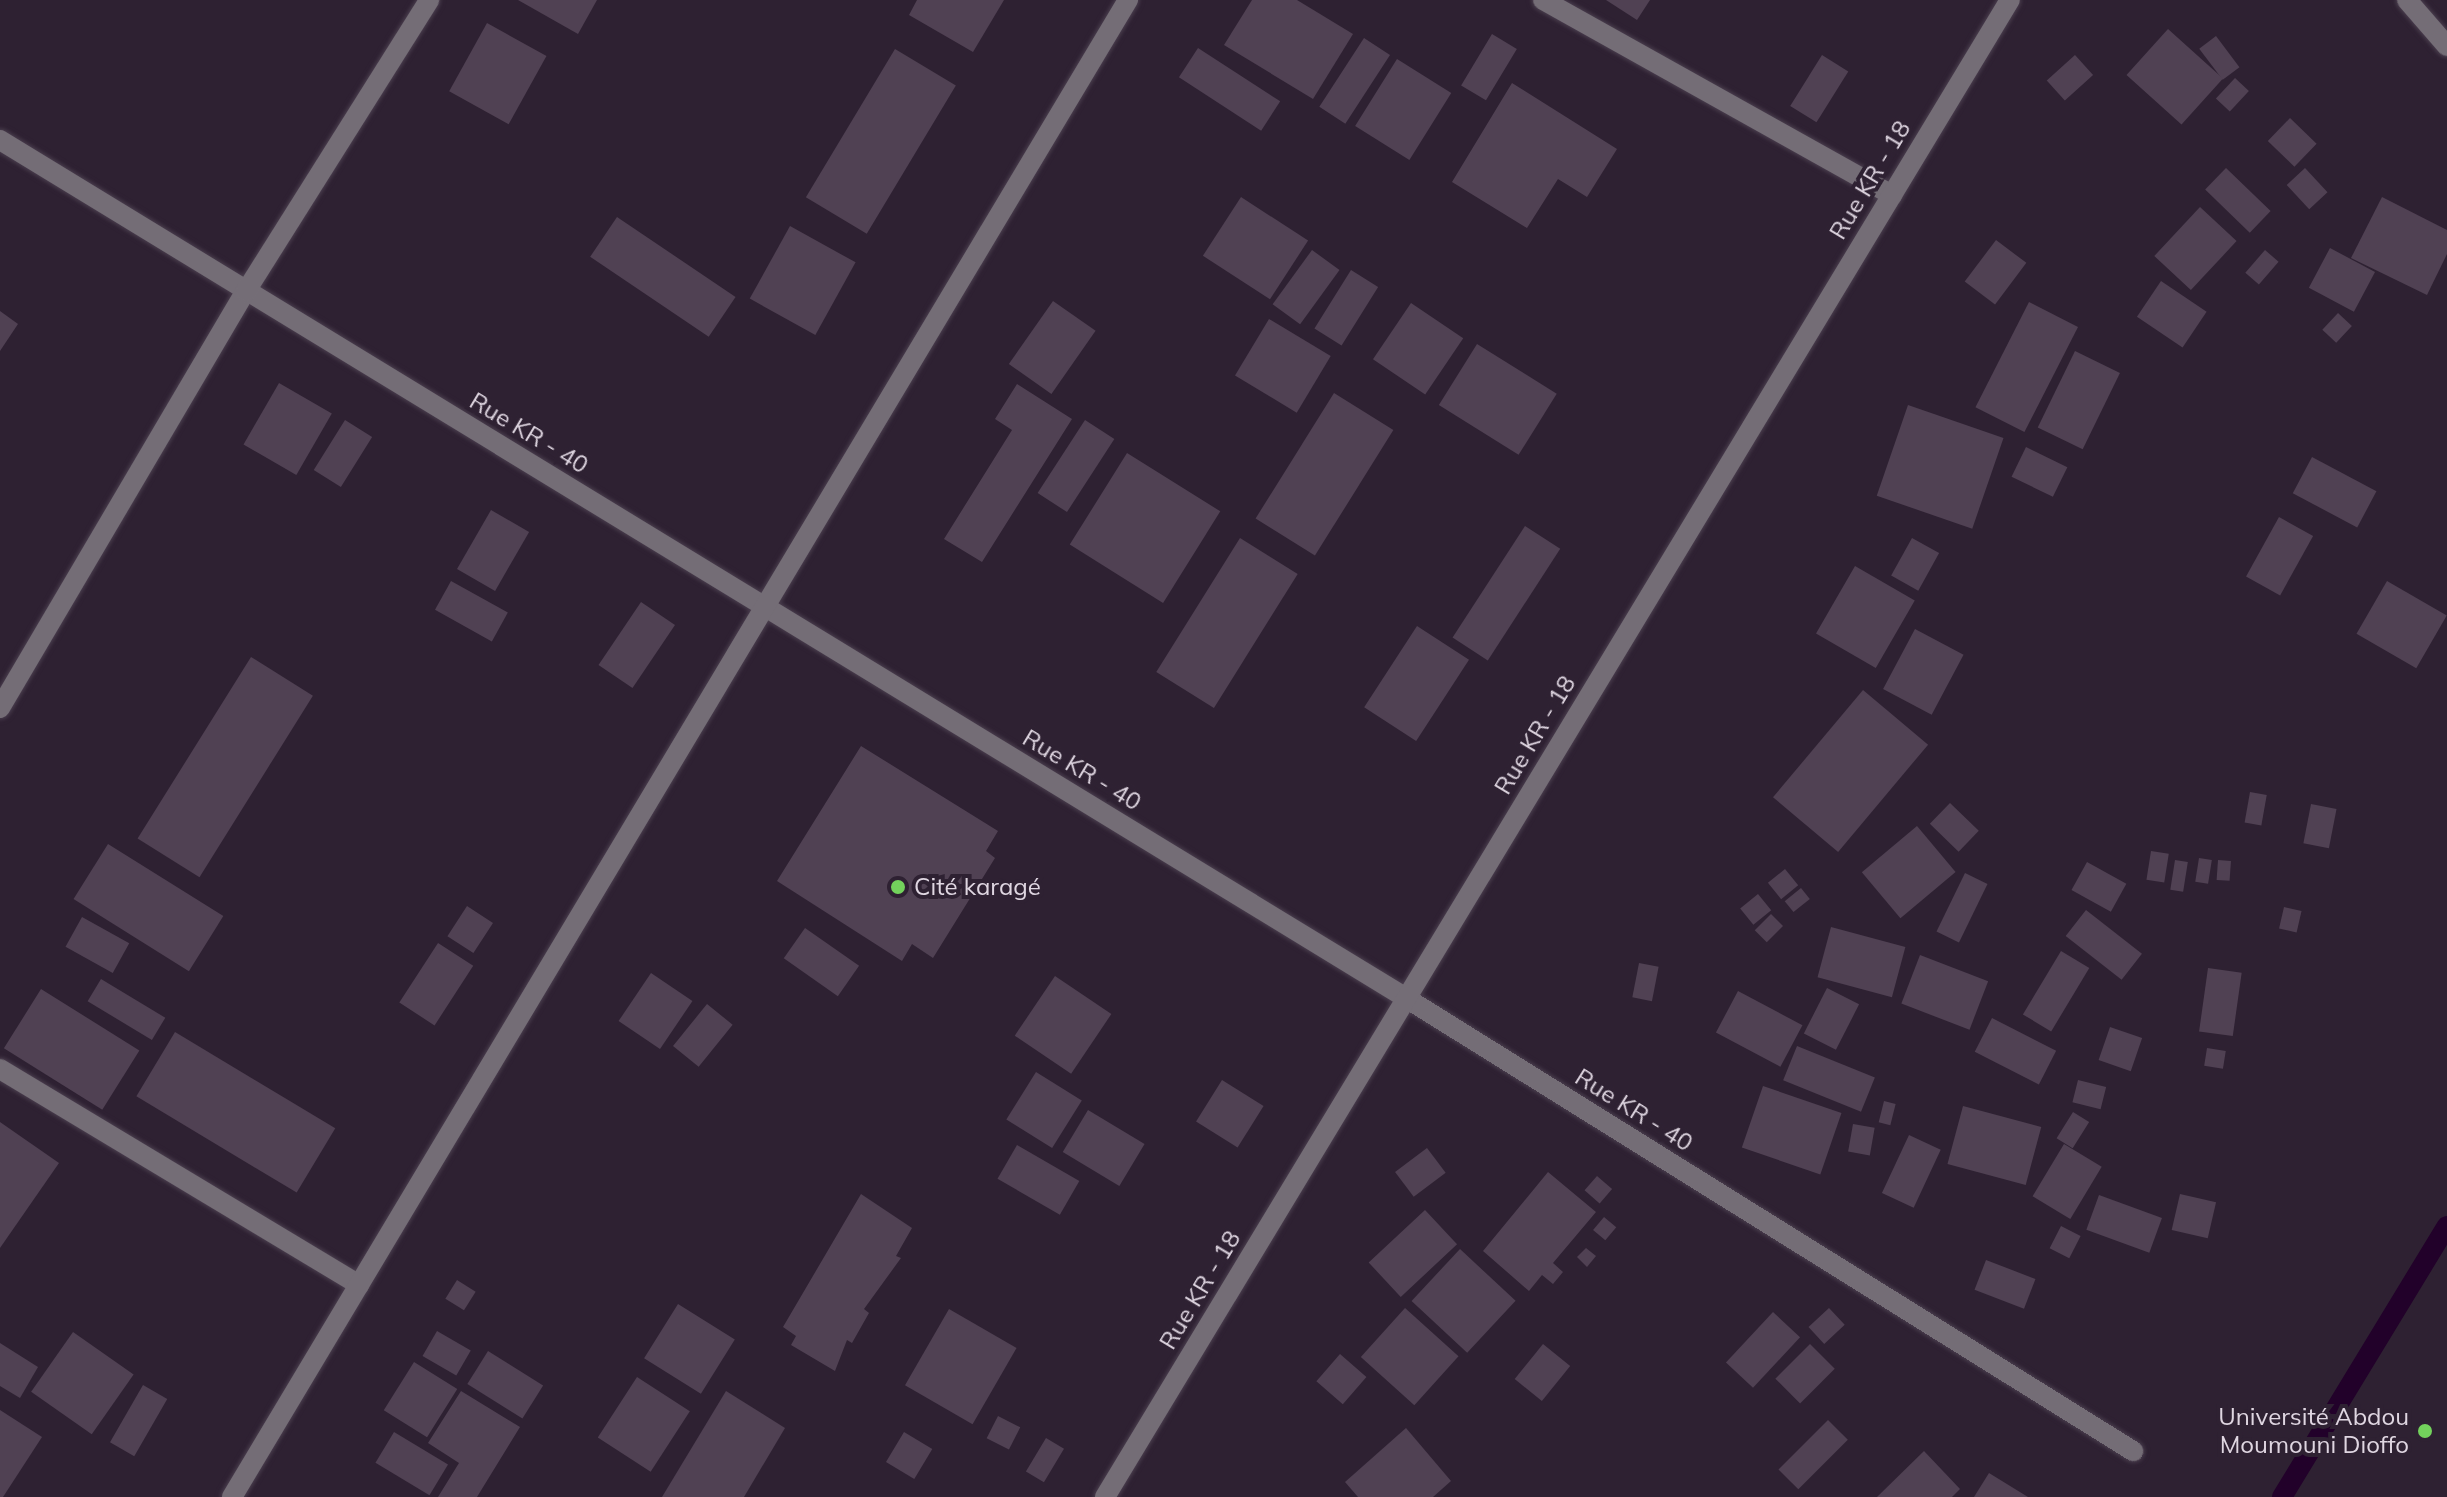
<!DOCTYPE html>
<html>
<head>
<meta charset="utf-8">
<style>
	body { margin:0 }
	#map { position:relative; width:2447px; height:1497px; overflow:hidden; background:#2e2132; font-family:Mulish,sans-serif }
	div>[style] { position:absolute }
	.stream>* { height:20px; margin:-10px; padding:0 10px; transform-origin:10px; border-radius:10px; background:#22012a }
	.building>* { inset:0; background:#504153; transform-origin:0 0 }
	.roads { filter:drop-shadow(0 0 2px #4a3e4e) drop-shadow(0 0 2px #4a3e4e) }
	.minor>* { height:20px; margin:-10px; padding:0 10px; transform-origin:10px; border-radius:10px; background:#746d76 }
	.dots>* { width:22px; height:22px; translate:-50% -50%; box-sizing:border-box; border:4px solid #2e2132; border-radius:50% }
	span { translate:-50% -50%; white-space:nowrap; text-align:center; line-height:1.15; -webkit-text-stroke:8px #2e2132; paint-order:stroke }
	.street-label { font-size:24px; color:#dfd6e1 }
	.poi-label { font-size:24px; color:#dfd6e1 }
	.left { translate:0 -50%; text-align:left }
	.right { translate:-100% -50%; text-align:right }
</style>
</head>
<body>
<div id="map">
	<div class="stream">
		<div style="left:2282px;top:1497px;width:317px;rotate:-58.7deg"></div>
	</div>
	<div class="building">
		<div style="clip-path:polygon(518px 0,597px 0,578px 34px)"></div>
		<div style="clip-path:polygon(917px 0,1004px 0,973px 52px,909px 15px)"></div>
		<div style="clip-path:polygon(1252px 0,1297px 0,1353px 34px,1313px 99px,1224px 45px)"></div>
		<div style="clip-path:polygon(1606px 0,1650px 0,1637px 20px)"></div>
		<div style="left:487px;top:23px;width:68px;height:78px;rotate:29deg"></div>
		<div style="left:2168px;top:29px;width:74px;height:62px;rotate:42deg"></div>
		<div style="left:1492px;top:34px;width:29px;height:60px;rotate:31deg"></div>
		<div style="left:2216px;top:36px;width:39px;height:21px;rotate:53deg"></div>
		<div style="left:1364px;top:38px;width:31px;height:82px;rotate:33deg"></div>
		<div style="left:1198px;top:48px;width:98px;height:35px;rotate:33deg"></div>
		<div style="left:895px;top:49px;width:71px;height:173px;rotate:31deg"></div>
		<div style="left:1822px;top:55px;width:31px;height:60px;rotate:32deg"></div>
		<div style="left:2075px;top:55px;width:27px;height:38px;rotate:48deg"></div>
		<div style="left:1397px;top:59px;width:64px;height:79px;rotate:32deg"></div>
		<div style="left:2235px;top:78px;width:19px;height:28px;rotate:43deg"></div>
		<div style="clip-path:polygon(1512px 83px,1617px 149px,1587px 197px,1558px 179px,1527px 228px,1452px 182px)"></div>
		<div style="left:2290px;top:118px;width:37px;height:32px;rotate:44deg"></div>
		<div style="left:2226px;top:168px;width:62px;height:30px;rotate:44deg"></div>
		<div style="left:2305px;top:168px;width:33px;height:25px;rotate:47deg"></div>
		<div style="left:1241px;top:197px;width:80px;height:70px;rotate:33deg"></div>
		<div style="clip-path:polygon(2382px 197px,2447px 230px,2447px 254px,2427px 295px,2351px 258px)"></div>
		<div style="left:2200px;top:207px;width:50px;height:67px;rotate:43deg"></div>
		<div style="left:617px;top:217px;width:143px;height:48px;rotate:34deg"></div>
		<div style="left:790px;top:226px;width:75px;height:83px;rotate:29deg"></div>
		<div style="left:1996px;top:240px;width:38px;height:52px;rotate:37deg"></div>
		<div style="left:2330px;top:248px;width:51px;height:45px;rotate:28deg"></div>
		<div style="left:1312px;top:250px;width:34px;height:67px;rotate:36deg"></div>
		<div style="left:2265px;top:250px;width:18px;height:30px;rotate:41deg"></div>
		<div style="left:1351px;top:270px;width:32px;height:69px;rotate:32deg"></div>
		<div style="left:2161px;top:281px;width:55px;height:43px;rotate:34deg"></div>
		<div style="left:1053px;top:301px;width:52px;height:77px;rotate:35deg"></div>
		<div style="left:2029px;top:302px;width:55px;height:118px;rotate:27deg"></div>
		<div style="left:1411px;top:303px;width:63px;height:68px;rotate:34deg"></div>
		<div style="clip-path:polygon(0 311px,18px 324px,0 351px)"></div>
		<div style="left:2338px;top:313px;width:19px;height:23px;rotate:43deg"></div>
		<div style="left:1269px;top:319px;width:72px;height:66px;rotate:31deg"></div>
		<div style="left:1477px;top:344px;width:94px;height:72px;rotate:32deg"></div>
		<div style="left:2075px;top:351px;width:50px;height:85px;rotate:26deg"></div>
		<div style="left:279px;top:383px;width:61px;height:71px;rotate:30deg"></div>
		<div style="clip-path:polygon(1017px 384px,1072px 419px,982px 562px,944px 539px,1012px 430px,995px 419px)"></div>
		<div style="left:1334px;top:393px;width:70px;height:148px;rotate:32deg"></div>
		<div style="left:1908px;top:405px;width:101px;height:96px;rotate:19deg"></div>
		<div style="left:345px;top:420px;width:32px;height:59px;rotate:32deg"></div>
		<div style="left:1085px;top:420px;width:35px;height:87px;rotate:33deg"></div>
		<div style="left:2026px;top:447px;width:46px;height:33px;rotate:26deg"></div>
		<div style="left:1127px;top:453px;width:110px;height:108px;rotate:32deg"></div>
		<div style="left:2312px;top:457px;width:73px;height:41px;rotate:28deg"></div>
		<div style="left:491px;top:510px;width:44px;height:68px;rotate:30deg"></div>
		<div style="left:2279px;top:517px;width:39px;height:68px;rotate:29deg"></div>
		<div style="left:1525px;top:526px;width:42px;height:133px;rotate:33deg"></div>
		<div style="left:1240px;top:538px;width:68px;height:158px;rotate:32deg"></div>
		<div style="left:1912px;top:538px;width:31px;height:43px;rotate:29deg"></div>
		<div style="left:1855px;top:566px;width:69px;height:78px;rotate:30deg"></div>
		<div style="left:451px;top:581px;width:65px;height:33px;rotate:29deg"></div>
		<div style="left:2387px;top:581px;width:69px;height:61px;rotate:30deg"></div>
		<div style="left:641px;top:602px;width:41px;height:76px;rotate:34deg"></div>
		<div style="left:1417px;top:626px;width:62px;height:97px;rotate:33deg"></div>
		<div style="left:1915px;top:629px;width:55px;height:68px;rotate:28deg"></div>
		<div style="left:251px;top:657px;width:73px;height:214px;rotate:32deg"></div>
		<div style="left:1863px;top:690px;width:85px;height:140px;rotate:40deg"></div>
		<div style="clip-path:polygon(861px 746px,998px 831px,986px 851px,995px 858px,933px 958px,912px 944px,902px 961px,777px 881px)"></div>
		<div style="left:2250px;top:792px;width:17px;height:31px;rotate:10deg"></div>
		<div style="left:1950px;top:803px;width:40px;height:29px;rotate:44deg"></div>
		<div style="left:2311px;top:804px;width:26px;height:40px;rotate:11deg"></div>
		<div style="left:1917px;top:826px;width:60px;height:72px;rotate:50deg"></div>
		<div style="left:108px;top:844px;width:136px;height:65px;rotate:32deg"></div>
		<div style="left:2151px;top:851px;width:18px;height:29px;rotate:9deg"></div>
		<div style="left:2199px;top:858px;width:13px;height:24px;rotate:9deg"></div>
		<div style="left:2175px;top:860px;width:13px;height:30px;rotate:9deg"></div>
		<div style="left:2218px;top:860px;width:13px;height:20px;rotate:4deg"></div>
		<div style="left:2087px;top:862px;width:45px;height:32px;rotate:29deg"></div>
		<div style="left:1785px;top:869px;width:21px;height:22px;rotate:51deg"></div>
		<div style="left:1965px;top:873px;width:25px;height:65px;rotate:26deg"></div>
		<div style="left:1801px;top:888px;width:14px;height:21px;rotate:51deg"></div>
		<div style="left:1758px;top:894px;width:21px;height:23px;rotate:51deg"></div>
		<div style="left:467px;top:906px;width:31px;height:36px;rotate:33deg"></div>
		<div style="left:2284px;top:907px;width:18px;height:22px;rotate:13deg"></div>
		<div style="left:2086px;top:910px;width:71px;height:33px;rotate:38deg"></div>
		<div style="left:1771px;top:914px;width:17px;height:23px;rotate:45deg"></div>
		<div style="left:82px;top:917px;width:54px;height:34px;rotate:29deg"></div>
		<div style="left:1831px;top:927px;width:77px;height:52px;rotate:15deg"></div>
		<div style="left:805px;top:928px;width:66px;height:37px;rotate:35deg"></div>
		<div style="left:438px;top:943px;width:42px;height:71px;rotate:33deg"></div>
		<div style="left:2061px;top:951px;width:33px;height:74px;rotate:31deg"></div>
		<div style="left:1920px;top:955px;width:73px;height:52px;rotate:21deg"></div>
		<div style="left:1639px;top:963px;width:20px;height:35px;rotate:11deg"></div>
		<div style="left:2208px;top:968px;width:34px;height:64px;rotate:8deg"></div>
		<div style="left:651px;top:973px;width:50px;height:58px;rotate:34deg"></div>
		<div style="left:1055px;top:976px;width:68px;height:72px;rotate:34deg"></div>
		<div style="left:101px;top:979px;width:75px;height:26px;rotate:31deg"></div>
		<div style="left:1827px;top:988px;width:36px;height:51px;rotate:27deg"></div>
		<div style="left:41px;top:989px;width:116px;height:70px;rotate:32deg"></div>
		<div style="left:1738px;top:991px;width:73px;height:47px;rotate:28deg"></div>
		<div style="left:707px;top:1004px;width:33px;height:54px;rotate:39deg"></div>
		<div style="left:1992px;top:1018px;width:72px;height:38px;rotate:27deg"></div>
		<div style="left:2110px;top:1027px;width:34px;height:35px;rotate:19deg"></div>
		<div style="left:175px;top:1032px;width:187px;height:75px;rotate:31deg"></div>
		<div style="left:1797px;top:1046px;width:84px;height:37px;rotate:22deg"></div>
		<div style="left:2207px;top:1048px;width:19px;height:18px;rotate:9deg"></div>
		<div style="left:1036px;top:1072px;width:54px;height:56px;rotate:32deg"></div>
		<div style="left:1222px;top:1080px;width:49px;height:49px;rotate:32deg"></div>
		<div style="left:2078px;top:1080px;width:29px;height:23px;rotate:14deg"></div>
		<div style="left:1763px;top:1086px;width:83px;height:65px;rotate:19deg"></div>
		<div style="left:1884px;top:1101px;width:12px;height:22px;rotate:14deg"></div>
		<div style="left:1963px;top:1106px;width:81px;height:60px;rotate:15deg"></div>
		<div style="left:1088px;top:1110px;width:66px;height:49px;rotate:31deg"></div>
		<div style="left:2073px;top:1112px;width:19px;height:31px;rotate:32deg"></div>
		<div style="clip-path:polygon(0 1122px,59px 1163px,0 1248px)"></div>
		<div style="left:1853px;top:1124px;width:22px;height:28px;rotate:10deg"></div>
		<div style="left:1909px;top:1135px;width:35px;height:64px;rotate:25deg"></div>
		<div style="left:2064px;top:1144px;width:44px;height:61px;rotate:31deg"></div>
		<div style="left:1017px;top:1145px;width:72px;height:39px;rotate:30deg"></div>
		<div style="left:1427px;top:1148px;width:31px;height:40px;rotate:53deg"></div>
		<div style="clip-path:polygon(1548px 1172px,1596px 1212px,1553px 1263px,1563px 1272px,1553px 1284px,1542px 1275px,1529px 1291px,1483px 1251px)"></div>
		<div style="left:1597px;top:1176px;width:20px;height:19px;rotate:41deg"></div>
		<div style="clip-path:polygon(861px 1194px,912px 1228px,896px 1256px,901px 1258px,864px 1309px,869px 1313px,852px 1343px,847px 1340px,835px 1371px,791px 1345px,796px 1336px,783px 1327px)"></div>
		<div style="left:2180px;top:1194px;width:37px;height:37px;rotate:13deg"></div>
		<div style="left:2099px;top:1195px;width:67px;height:37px;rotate:20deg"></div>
		<div style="left:1425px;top:1210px;width:47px;height:77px;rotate:47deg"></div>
		<div style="left:1604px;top:1217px;width:16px;height:17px;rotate:40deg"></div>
		<div style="left:2061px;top:1226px;width:22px;height:25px;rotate:27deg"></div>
		<div style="clip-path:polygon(1586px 1248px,1596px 1256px,1587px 1267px,1577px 1257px)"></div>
		<div style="left:1460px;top:1249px;width:76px;height:71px;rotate:43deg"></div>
		<div style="left:1986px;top:1260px;width:53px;height:32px;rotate:21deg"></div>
		<div style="left:457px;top:1280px;width:22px;height:22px;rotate:32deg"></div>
		<div style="left:678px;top:1304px;width:67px;height:64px;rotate:32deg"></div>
		<div style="left:1405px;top:1308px;width:72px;height:66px;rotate:42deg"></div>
		<div style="left:1829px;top:1308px;width:23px;height:28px;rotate:47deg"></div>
		<div style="left:949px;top:1309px;width:78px;height:88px;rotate:30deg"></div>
		<div style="left:1773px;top:1312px;width:37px;height:69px;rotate:43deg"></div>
		<div style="left:437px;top:1331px;width:39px;height:29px;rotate:30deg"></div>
		<div style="left:73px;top:1332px;width:74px;height:73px;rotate:35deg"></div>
		<div style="clip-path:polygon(0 1343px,38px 1367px,20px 1398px,0 1386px)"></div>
		<div style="left:1543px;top:1344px;width:35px;height:45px;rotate:39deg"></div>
		<div style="left:1810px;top:1344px;width:35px;height:49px;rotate:45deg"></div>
		<div style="left:488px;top:1351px;width:65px;height:39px;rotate:32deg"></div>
		<div style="left:1340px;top:1354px;width:35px;height:36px;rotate:41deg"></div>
		<div style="left:414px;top:1362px;width:51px;height:57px;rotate:32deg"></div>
		<div style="left:637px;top:1377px;width:63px;height:72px;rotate:33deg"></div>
		<div style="left:143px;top:1385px;width:28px;height:66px;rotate:30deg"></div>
		<div style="clip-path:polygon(461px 1391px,520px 1427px,477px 1497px,438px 1497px,459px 1463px,428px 1443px)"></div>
		<div style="clip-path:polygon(726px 1391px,785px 1428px,744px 1497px,662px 1497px)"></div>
		<div style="clip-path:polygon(0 1410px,42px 1437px,3px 1497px,0 1497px)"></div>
		<div style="left:998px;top:1416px;width:25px;height:25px;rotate:27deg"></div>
		<div style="left:1828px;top:1420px;width:28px;height:70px;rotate:45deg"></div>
		<div style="clip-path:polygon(1406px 1428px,1451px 1481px,1433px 1497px,1358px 1497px,1345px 1482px)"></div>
		<div style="left:394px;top:1432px;width:63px;height:36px;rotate:31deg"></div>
		<div style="left:904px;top:1432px;width:33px;height:35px;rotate:31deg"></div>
		<div style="left:1046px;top:1438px;width:21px;height:39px;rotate:31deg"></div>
		<div style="clip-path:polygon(1924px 1451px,1960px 1489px,1952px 1497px,1877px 1497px)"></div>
		<div style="clip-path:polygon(1989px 1473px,2028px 1497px,1974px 1497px)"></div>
	</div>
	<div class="roads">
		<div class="minor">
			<div style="left:1543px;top:0;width:400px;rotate:29.2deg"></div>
			<div style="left:2407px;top:0;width:61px;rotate:49deg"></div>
			<div style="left:0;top:140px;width:1647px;rotate:31.39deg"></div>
			<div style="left:1406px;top:998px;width:857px;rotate:31.93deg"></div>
			<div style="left:0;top:708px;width:484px;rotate:-59.5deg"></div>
			<div style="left:246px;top:291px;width:344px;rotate:-57.8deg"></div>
			<div style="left:0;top:1069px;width:419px;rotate:31deg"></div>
			<div style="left:232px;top:1497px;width:1745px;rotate:-59.1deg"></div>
			<div style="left:1105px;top:1497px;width:1749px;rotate:-58.85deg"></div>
		</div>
	</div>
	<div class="dots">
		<div style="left:898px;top:887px;background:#73d25c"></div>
		<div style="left:2425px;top:1431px;background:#73d25c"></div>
	</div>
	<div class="street-label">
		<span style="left:1870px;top:180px;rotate:-59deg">Rue KR - 18</span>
		<span style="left:529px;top:433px;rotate:31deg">Rue KR - 40</span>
		<span style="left:1535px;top:735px;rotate:-59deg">Rue KR - 18</span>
		<span style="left:1082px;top:770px;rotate:31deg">Rue KR - 40</span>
		<span style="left:1634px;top:1110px;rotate:32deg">Rue KR - 40</span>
		<span style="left:1200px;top:1290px;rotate:-59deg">Rue KR - 18</span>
	</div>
	<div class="poi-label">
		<span class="left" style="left:914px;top:887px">Cité karagé</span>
		<span class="right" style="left:2409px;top:1431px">Université Abdou<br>Moumouni Dioffo</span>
	</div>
</div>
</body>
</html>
